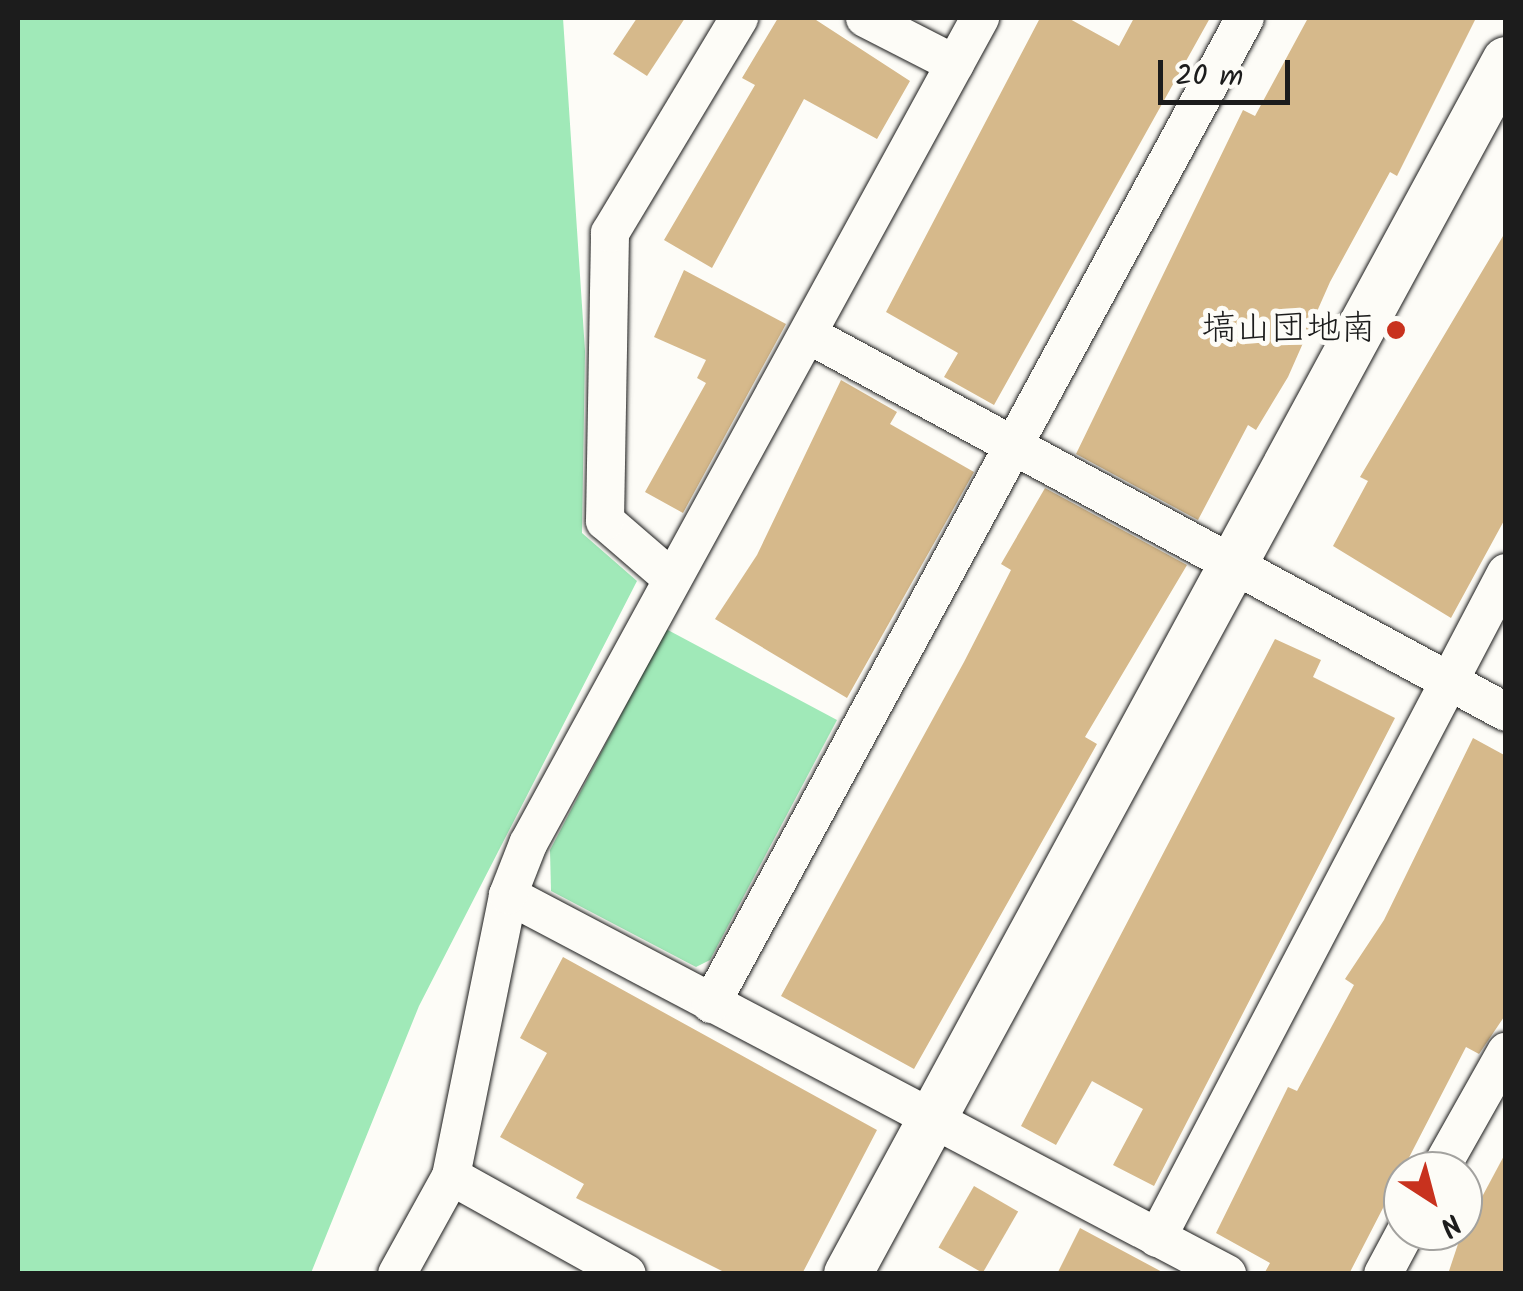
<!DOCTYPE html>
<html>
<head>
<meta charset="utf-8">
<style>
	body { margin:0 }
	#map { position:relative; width:1523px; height:1291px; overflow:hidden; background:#fdfcf7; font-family:Kalam,"Klee One",sans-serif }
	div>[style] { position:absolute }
	.green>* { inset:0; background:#a0e9b8 }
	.building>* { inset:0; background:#d6b98b; transform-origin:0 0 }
	.roads { filter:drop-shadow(0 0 2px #1c1c1c) drop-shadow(0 0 2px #1c1c1c) }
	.minor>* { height:38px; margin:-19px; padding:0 19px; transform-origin:19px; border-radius:19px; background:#fdfcf7 }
	.tertiary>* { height:48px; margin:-24px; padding:0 24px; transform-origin:24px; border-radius:24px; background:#fdfcf7 }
	.dots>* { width:28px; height:28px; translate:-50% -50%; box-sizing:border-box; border:5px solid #fdfcf7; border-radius:50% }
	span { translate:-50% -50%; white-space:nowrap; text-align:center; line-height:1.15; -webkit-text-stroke:10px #fdfcf7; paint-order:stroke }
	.poi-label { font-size:35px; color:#1c1c1c }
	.right { translate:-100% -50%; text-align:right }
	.frame { position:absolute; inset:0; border:20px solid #1c1c1c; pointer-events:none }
	.north { position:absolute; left:1383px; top:1151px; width:100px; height:100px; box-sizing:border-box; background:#fdfcf7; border:2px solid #a3a29f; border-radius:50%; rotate:144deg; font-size:28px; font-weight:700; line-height:40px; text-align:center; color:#1c1c1c }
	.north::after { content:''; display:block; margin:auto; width:35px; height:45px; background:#c8321e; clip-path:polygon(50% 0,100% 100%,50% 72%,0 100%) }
	.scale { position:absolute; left:1158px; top:60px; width:132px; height:45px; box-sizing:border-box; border:5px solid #1c1c1c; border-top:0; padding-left:12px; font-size:30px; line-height:35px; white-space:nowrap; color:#1c1c1c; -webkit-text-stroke:8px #fdfcf7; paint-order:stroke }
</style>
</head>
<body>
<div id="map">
	<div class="green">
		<div style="clip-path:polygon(18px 18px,563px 18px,585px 351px,582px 533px,637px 581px,419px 1006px,311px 1273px,18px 1273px)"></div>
		<div style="clip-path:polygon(666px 629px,837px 720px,710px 960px,696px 967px,551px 891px,550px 850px)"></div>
	</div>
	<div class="building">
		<div style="clip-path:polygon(637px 18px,685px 18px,647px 76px,613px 54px)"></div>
		<div style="clip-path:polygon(778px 18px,813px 18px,910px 81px,877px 139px,804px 99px,712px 268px,664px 240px,755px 85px,742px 78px)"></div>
		<div style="clip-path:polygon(1040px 18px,1068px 18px,1119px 46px,1134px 18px,1210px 18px,994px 405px,944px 377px,958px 353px,886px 312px)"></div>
		<div style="clip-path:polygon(1308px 18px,1476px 18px,1397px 176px,1390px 172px,1330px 282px,1288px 377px,1256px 430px,1248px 425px,1198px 520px,1076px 454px,1243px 110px,1255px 116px)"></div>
		<div style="clip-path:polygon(1506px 231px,1506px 517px,1451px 618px,1333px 546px,1368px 481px,1360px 477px)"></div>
		<div style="clip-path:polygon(684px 270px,786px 324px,683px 513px,645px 492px,706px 383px,697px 378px,706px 360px,654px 337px)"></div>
		<div style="clip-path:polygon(841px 380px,897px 412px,890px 424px,974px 472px,847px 698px,715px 619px,757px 555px)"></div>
		<div style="clip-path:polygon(1045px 488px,1187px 565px,1085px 737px,1097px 744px,914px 1069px,781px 996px,964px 662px,1011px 570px,1001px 564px)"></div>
		<div style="clip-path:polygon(1275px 639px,1321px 660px,1313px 677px,1395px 718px,1154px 1186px,1113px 1165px,1143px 1109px,1092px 1081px,1056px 1145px,1021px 1126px)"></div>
		<div style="clip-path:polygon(1473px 738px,1506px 756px,1506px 1014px,1479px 1054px,1466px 1047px,1349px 1274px,1264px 1274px,1270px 1263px,1216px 1233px,1288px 1087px,1297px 1091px,1354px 985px,1345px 979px,1384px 920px)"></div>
		<div style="clip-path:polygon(563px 957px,877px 1130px,802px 1274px,728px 1274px,576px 1198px,584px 1184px,500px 1137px,547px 1053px,520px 1038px)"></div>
		<div style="clip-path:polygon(1506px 1152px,1506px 1274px,1448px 1274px,1460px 1238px)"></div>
		<div style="left:974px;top:1186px;width:51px;height:71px;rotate:30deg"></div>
		<div style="clip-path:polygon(1080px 1228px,1166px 1274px,1057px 1274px)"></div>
	</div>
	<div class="roads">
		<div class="minor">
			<div style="left:865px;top:18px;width:101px;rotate:27.1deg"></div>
			<div style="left:809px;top:335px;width:792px;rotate:28.41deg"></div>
			<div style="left:671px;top:578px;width:87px;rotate:-139.2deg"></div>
			<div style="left:605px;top:521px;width:288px;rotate:-89deg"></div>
			<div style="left:610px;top:233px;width:251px;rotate:-59deg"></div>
			<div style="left:508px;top:895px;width:813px;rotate:27.79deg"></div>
			<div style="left:711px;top:1004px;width:1121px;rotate:-61.56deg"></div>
			<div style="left:1439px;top:1171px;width:137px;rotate:-60.6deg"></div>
			<div style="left:451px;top:1176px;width:201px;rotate:29.1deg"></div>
			<div style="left:1157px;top:1238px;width:751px;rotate:-62.31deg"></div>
			<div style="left:397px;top:1274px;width:112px;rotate:-61.1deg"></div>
			<div style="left:451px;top:1176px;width:287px;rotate:-78.5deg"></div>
			<div style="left:508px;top:895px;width:55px;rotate:-68.6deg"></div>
			<div style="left:528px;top:844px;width:942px;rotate:-61.31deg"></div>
			<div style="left:1383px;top:1274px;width:49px;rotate:-61.9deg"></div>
		</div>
		<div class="tertiary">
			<div style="left:848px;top:1274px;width:1380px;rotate:-61.52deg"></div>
		</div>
	</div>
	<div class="dots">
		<div style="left:1396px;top:330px;background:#c8321e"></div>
	</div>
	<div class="poi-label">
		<span class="right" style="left:1376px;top:330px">塙山団地南</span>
	</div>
	<div class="frame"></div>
	<div class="north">N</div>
	<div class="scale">20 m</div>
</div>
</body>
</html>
